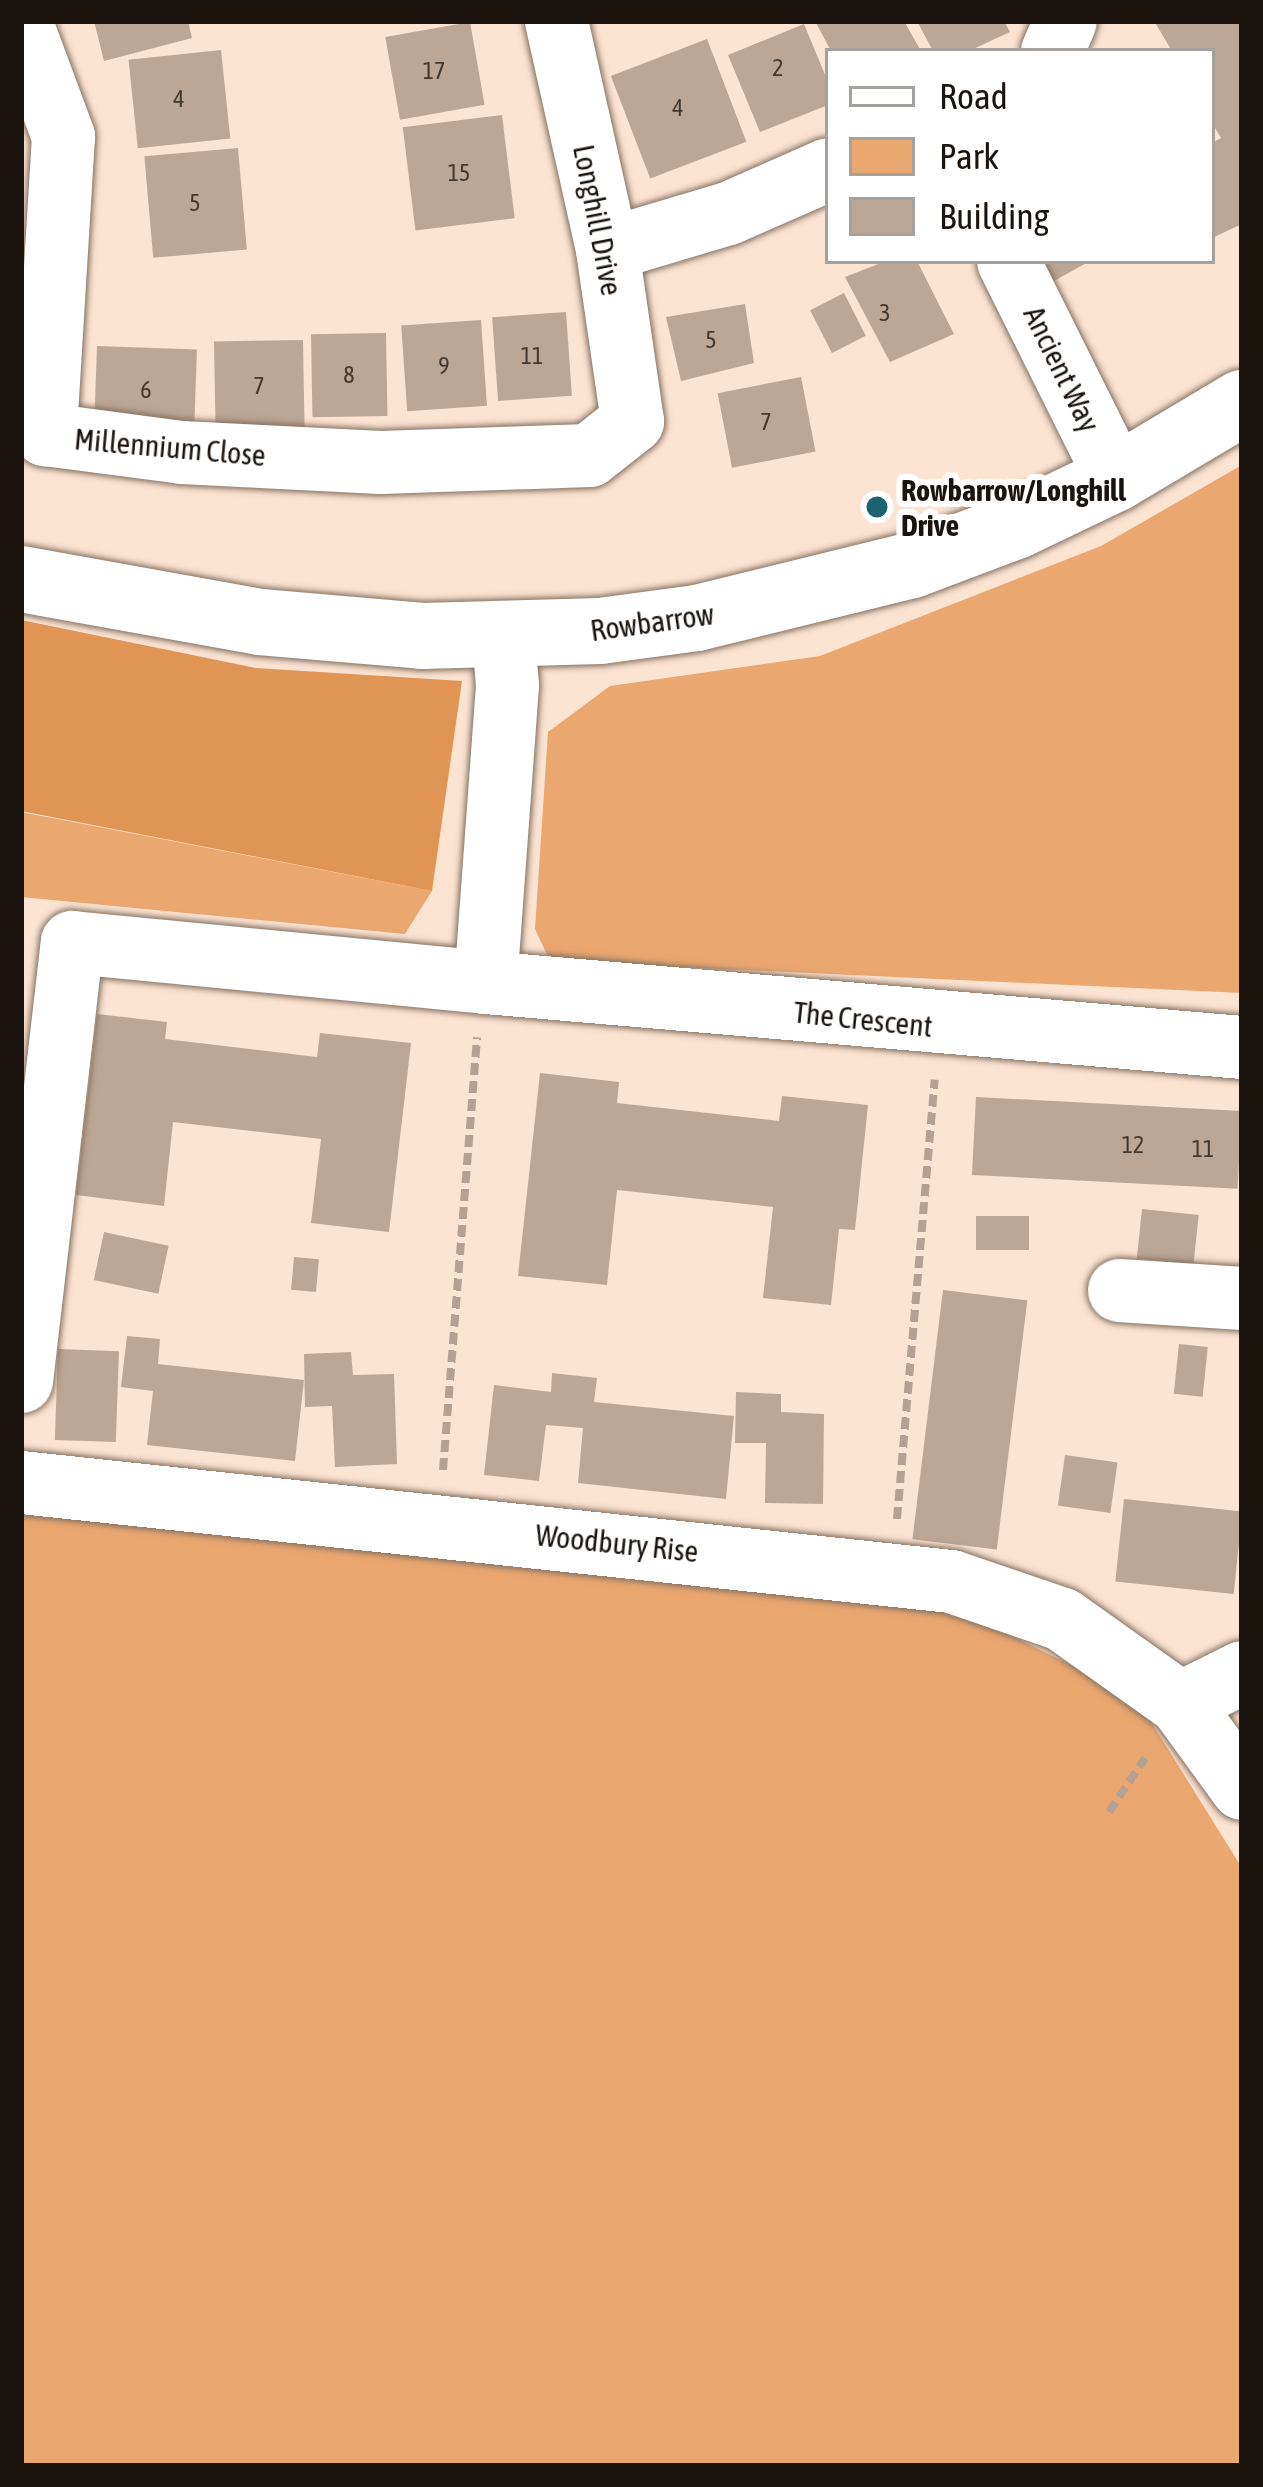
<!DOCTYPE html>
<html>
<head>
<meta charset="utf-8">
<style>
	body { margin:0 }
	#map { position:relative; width:1263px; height:2487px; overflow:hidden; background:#fce4d3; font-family:"Asap Condensed",sans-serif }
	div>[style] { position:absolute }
	.green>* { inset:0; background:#eba770 }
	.forest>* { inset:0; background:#e19555 }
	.building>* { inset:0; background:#bca695; transform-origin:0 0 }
	.path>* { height:8px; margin-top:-4px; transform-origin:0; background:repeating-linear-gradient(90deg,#b4a194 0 12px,transparent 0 18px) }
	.roads { filter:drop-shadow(0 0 3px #857161) drop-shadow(0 0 3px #857161) }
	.minor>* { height:63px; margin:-31.5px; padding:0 31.5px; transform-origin:31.5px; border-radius:31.5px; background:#fff }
	.tertiary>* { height:66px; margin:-33px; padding:0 33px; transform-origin:33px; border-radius:33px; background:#fff }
	.dots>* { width:33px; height:33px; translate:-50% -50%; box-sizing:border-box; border:6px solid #fff; border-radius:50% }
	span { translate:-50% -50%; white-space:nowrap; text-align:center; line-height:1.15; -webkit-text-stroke:12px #fff; paint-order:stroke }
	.number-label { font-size:24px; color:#43382f }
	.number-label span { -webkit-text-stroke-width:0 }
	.street-label { font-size:30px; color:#1b130d }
	.poi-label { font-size:30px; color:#1b130d; font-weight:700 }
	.left { translate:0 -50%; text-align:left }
	.frame { position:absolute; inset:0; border:24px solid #1b130d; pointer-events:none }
	.legend { position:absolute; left:825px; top:48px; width:390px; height:216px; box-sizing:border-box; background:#fff; border:3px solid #a4a19e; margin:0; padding:15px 21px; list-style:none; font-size:36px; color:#1b130d }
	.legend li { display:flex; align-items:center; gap:24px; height:60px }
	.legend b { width:60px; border:3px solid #a4a19e }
</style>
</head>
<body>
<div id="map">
	<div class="green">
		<div style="clip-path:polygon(1242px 465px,1242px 993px,550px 961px,535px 929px,548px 732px,610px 686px,820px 656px,1101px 546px)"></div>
		<div style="clip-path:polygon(21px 812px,432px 891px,405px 934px,21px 897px)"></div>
		<div style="clip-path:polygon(21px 1508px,960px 1611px,1135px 1696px,1242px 1868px,1242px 2466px,21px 2466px)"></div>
	</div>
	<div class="forest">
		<div style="clip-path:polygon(21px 620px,256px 668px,462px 681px,432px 891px,21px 811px)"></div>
	</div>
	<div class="building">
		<div style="clip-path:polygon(94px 21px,188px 21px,192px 38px,104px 61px)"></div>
		<div style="clip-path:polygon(815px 21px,904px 21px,921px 51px,831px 51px)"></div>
		<div style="clip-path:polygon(917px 21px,1004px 21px,1010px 32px,969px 51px,933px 51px)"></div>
		<div style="clip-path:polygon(1154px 21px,1242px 21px,1242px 224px,1212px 238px,1212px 143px,1221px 138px,1212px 123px,1212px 51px,1172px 51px)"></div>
		<div style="left:470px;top:22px;width:84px;height:86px;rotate:80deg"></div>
		<div style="clip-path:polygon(804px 24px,828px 82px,828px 105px,760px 132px,728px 55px)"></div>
		<div style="left:707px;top:39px;width:110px;height:103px;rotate:69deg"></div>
		<div style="left:221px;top:50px;width:89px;height:93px;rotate:84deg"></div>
		<div style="left:502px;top:115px;width:104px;height:100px;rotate:83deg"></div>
		<div style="left:238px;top:148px;width:102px;height:94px;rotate:85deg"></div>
		<div style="clip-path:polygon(886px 261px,917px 261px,954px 334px,890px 362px,845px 277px)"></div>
		<div style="clip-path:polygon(1043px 261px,1090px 261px,1054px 281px)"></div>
		<div style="left:844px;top:293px;width:48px;height:38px;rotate:63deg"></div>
		<div style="clip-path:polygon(745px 304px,754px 363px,681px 381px,666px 317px)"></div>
		<div style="left:566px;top:312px;width:84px;height:74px;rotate:86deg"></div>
		<div style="left:481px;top:320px;width:86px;height:80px;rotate:86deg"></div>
		<div style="left:386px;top:333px;width:83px;height:75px;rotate:89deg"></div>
		<div style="left:303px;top:340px;width:90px;height:89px;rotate:89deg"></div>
		<div style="left:97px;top:346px;width:100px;height:86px;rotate:2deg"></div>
		<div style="left:801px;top:377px;width:76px;height:85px;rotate:79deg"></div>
		<div style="clip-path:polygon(97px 1014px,167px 1022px,165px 1039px,317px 1057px,320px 1033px,411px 1043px,389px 1232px,311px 1223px,321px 1139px,173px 1122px,164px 1206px,76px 1195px)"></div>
		<div style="clip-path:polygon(540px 1073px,619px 1082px,617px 1103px,779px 1121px,782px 1096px,868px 1105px,855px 1230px,839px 1229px,831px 1305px,763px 1298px,773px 1207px,617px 1190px,607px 1285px,518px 1276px)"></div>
		<div style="left:976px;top:1097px;width:266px;height:78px;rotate:3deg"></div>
		<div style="left:1142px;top:1209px;width:57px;height:50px;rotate:6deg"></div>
		<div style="left:976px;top:1216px;width:53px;height:34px"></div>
		<div style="left:104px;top:1232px;width:66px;height:49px;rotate:12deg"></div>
		<div style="left:294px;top:1257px;width:25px;height:33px;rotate:5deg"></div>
		<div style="left:943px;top:1290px;width:85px;height:251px;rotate:7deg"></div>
		<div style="clip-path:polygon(127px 1336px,160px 1339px,158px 1364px,304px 1380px,295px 1461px,147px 1445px,153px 1391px,121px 1387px)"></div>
		<div style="left:1179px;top:1344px;width:29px;height:50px;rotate:6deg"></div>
		<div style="left:58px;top:1349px;width:61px;height:91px;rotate:2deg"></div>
		<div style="clip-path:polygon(351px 1352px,353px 1375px,394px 1374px,397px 1464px,335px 1467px,332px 1406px,305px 1407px,304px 1354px)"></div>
		<div style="clip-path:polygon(552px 1373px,597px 1378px,594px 1402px,734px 1416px,726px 1499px,578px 1483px,583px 1428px,546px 1425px,539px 1481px,484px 1475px,494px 1385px,551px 1392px)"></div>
		<div style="clip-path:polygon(736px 1392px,781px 1394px,781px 1412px,824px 1414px,823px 1504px,765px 1503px,766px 1443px,735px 1443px)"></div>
		<div style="left:1065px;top:1455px;width:53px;height:51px;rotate:8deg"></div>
		<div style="left:1124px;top:1499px;width:119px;height:83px;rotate:6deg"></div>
	</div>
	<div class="path">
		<div style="left:443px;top:1470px;width:434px;rotate:-85.5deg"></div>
		<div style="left:897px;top:1519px;width:441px;rotate:-85.1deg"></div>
		<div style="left:1109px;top:1812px;width:65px;rotate:-56.3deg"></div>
	</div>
	<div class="roads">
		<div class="minor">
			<div style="left:21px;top:23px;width:121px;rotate:69.6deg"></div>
			<div style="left:63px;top:136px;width:299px;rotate:93.5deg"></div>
			<div style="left:45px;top:434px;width:137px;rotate:7.5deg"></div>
			<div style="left:181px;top:452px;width:199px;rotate:2.9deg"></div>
			<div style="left:380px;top:462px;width:209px;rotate:-1.9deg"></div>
			<div style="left:589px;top:455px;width:55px;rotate:-38.3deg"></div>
			<div style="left:632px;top:421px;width:174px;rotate:-98.3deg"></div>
			<div style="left:607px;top:249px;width:234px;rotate:-102.6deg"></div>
			<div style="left:1052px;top:51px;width:33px;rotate:-67deg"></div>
			<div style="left:607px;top:249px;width:126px;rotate:-16.6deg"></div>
			<div style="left:728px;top:213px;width:109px;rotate:-23.7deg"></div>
			<div style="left:1008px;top:261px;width:242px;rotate:63.5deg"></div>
			<div style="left:503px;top:637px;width:48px;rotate:85.2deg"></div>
			<div style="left:507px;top:685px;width:298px;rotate:94.2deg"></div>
			<div style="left:485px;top:982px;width:760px;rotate:4.91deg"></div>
			<div style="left:1119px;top:1290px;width:123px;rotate:3.7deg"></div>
			<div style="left:21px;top:1381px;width:442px;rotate:-83.4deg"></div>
			<div style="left:72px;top:942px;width:415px;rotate:5.5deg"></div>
			<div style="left:21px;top:1482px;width:935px;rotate:6.08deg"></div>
			<div style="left:951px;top:1581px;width:117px;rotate:18.9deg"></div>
			<div style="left:1062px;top:1619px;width:145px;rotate:35.4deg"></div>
			<div style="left:1180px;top:1703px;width:69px;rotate:-26.6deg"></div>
			<div style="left:1180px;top:1703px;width:105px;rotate:53.9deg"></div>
		</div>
		<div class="tertiary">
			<div style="left:21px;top:579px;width:243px;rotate:10.2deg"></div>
			<div style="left:260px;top:622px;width:163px;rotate:4.9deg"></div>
			<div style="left:422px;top:636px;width:178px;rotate:-1.6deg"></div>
			<div style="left:600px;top:631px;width:98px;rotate:-7.6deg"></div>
			<div style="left:697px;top:618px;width:221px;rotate:-13.8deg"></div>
			<div style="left:912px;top:565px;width:111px;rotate:-20.6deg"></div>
			<div style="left:1016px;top:526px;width:111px;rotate:-25.6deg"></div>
			<div style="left:1116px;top:478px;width:147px;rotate:-30.8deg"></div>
		</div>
	</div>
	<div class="dots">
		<div style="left:877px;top:507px;background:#196470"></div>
	</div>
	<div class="number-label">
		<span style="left:778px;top:68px">2</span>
		<span style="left:434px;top:71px">17</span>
		<span style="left:179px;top:99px">4</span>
		<span style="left:678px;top:108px">4</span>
		<span style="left:459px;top:173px">15</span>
		<span style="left:195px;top:203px">5</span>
		<span style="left:885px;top:313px">3</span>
		<span style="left:711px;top:340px">5</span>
		<span style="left:532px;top:356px">11</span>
		<span style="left:444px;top:366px">9</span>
		<span style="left:349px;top:375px">8</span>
		<span style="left:259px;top:386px">7</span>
		<span style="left:146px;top:390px">6</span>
		<span style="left:766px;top:422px">7</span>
		<span style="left:1133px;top:1145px">12</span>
		<span style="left:1203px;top:1149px">11</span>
	</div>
	<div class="street-label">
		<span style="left:598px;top:220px;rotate:79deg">Longhill Drive</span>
		<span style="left:1062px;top:369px;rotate:64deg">Ancient Way</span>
		<span style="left:170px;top:447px;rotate:5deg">Millennium Close</span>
		<span style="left:652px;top:622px;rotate:-8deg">Rowbarrow</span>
		<span style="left:863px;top:1019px;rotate:6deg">The Crescent</span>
		<span style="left:617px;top:1543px;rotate:6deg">Woodbury Rise</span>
	</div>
	<div class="poi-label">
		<span class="left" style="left:901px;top:507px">Rowbarrow/Longhill<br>Drive</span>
	</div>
	<div class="frame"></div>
	<ul class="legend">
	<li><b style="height:15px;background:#fff"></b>Road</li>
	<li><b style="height:33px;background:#eba770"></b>Park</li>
	<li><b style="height:33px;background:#bca695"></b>Building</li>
	</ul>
</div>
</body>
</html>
